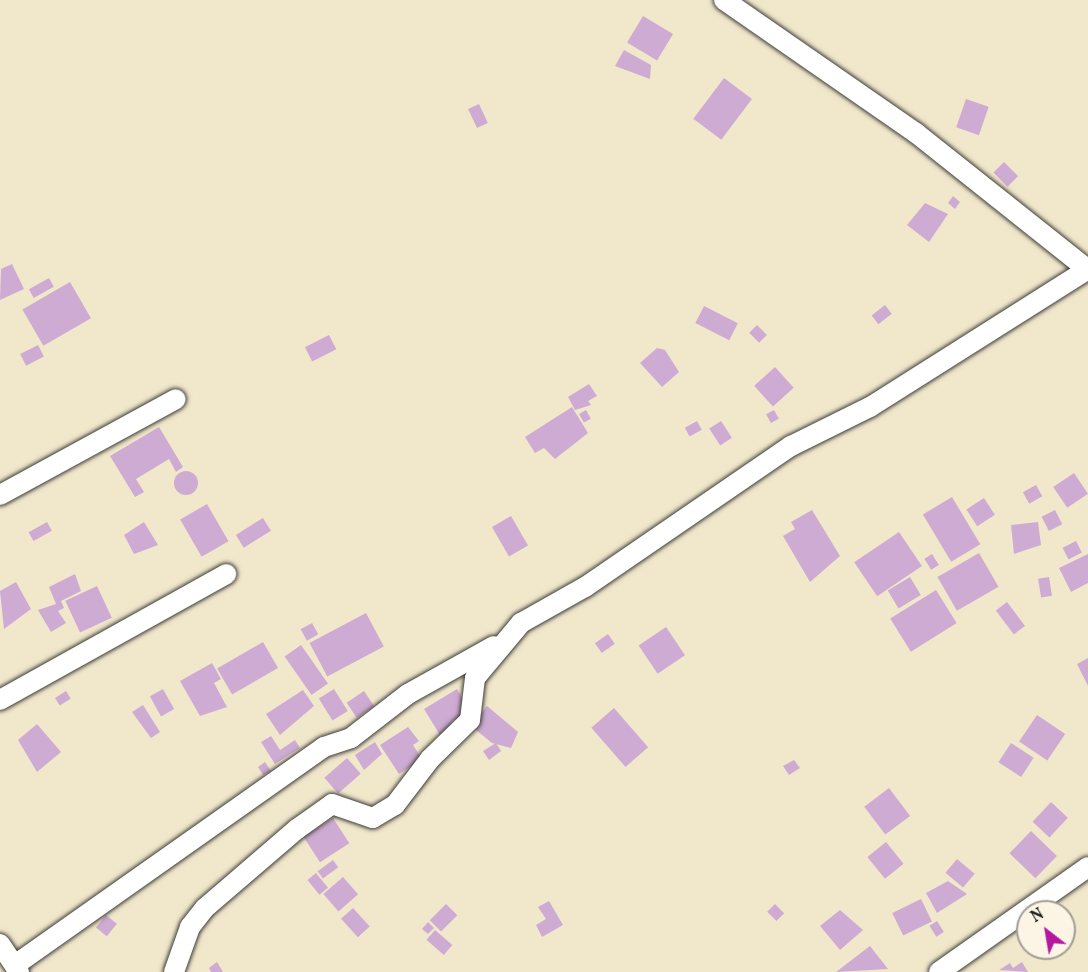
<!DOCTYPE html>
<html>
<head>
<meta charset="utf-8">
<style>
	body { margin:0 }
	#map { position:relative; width:1088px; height:972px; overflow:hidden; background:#f1e8cc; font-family:Vollkorn,serif }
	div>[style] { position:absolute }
	.building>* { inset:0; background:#ceabd3; transform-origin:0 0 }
	.round { border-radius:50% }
	.roads { filter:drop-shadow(0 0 2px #3c3b36) drop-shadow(0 0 2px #3c3b36) }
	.street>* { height:20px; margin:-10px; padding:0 10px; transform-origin:10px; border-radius:10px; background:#fff }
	span { translate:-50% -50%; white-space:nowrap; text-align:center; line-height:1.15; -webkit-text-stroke:6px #fcf5e5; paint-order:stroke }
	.north { position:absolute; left:1016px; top:900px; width:60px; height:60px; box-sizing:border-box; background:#fcf5e5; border:2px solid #a29e95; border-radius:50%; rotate:329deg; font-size:16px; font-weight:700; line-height:24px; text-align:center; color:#1c1c1c }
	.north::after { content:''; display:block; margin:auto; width:21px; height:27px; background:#b5179e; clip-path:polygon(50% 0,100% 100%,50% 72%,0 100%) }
</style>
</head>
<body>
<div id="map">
	<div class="building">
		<div style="left:643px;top:16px;width:35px;height:31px;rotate:31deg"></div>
		<div style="clip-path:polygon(624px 50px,651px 65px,650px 79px,615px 66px)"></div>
		<div style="left:724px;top:78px;width:35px;height:51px;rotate:37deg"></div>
		<div style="left:966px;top:99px;width:24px;height:30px;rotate:19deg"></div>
		<div style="left:479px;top:104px;width:21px;height:12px;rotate:65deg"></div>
		<div style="left:1004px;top:162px;width:20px;height:15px;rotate:45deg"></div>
		<div style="clip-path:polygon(953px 196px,960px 202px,955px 209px,948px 203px)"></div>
		<div style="clip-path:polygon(925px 203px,948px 214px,929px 242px,907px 225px)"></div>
		<div style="clip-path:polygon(12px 264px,24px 289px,0 300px,1px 269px)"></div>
		<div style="left:49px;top:278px;width:10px;height:23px;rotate:61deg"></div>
		<div style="left:70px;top:282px;width:42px;height:55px;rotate:60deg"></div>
		<div style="left:885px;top:305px;width:11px;height:17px;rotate:52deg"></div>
		<div style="left:704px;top:306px;width:38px;height:19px;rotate:27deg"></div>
		<div style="left:757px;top:325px;width:14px;height:11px;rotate:45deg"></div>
		<div style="left:329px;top:335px;width:16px;height:27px;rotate:63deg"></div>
		<div style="left:38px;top:345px;width:13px;height:20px;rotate:63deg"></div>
		<div style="clip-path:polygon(657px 348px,665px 350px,679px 372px,662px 387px,640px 363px)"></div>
		<div style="left:775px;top:367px;width:28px;height:28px;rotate:48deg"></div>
		<div style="clip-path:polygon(589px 384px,597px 396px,588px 401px,591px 405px,575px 410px,568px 397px)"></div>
		<div style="clip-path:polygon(572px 407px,588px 433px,555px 459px,544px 448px,535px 453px,525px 437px)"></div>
		<div style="left:586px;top:410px;width:10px;height:8px;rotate:61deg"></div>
		<div style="left:774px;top:410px;width:10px;height:9px;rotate:61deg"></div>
		<div style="left:697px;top:421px;width:10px;height:14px;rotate:61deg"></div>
		<div style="left:721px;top:421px;width:20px;height:14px;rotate:57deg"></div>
		<div style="clip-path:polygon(159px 427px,183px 467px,176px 472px,169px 459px,136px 479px,144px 492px,135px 497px,110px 456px)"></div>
		<div class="round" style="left:174px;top:471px;width:24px;height:24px"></div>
		<div style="left:1074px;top:473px;width:25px;height:25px;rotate:56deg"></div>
		<div style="left:1036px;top:485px;width:13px;height:15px;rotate:61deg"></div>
		<div style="left:952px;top:497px;width:55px;height:34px;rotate:59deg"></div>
		<div style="left:984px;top:498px;width:20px;height:21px;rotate:57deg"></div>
		<div style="left:207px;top:504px;width:43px;height:31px;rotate:60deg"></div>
		<div style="clip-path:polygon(812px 510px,840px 556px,810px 582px,783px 536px,795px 529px,791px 522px)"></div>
		<div style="left:1055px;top:510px;width:16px;height:15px;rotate:63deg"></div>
		<div style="left:511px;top:516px;width:34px;height:22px;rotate:60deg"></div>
		<div style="left:263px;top:518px;width:15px;height:32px;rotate:58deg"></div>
		<div style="left:47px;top:522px;width:10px;height:21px;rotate:61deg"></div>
		<div style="clip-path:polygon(144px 522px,158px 545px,134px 554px,124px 535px)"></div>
		<div style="clip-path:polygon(1038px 522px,1041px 545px,1014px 554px,1011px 525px)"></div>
		<div style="left:899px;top:532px;width:41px;height:54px;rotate:56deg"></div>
		<div style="left:1076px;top:541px;width:13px;height:15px;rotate:63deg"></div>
		<div style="left:979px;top:553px;width:39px;height:48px;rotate:60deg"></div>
		<div style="left:932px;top:554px;width:13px;height:9px;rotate:58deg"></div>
		<div style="clip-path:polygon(1088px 554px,1088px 583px,1071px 592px,1059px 568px)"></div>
		<div style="clip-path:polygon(75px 574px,81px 591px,61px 601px,64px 608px,58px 611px,66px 623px,51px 632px,38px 610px,56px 604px,49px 587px)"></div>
		<div style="left:910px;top:577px;width:21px;height:26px;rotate:59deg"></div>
		<div style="left:1049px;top:577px;width:19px;height:11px;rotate:81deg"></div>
		<div style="clip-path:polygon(16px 582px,31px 609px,4px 629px,0 591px)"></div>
		<div style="left:97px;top:586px;width:35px;height:35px;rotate:65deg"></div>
		<div style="left:936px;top:590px;width:39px;height:54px;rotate:58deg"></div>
		<div style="left:1007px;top:602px;width:30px;height:14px;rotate:53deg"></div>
		<div style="left:366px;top:613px;width:38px;height:64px;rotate:62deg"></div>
		<div style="left:312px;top:623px;width:13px;height:13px;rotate:61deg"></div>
		<div style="left:666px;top:627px;width:34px;height:33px;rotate:56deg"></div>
		<div style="left:608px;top:634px;width:12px;height:16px;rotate:55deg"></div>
		<div style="left:263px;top:642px;width:30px;height:53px;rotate:60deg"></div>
		<div style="left:301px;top:645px;width:47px;height:20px;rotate:55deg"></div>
		<div style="clip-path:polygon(1088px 658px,1088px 686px,1077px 664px)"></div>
		<div style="clip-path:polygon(212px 663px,221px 679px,214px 683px,227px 707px,200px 716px,180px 681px)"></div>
		<div style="left:163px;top:689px;width:23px;height:15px;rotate:61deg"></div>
		<div style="left:334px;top:689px;width:26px;height:18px;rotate:58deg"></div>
		<div style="clip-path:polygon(457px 689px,470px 711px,451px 722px,457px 731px,443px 740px,424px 709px)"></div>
		<div style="clip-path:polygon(303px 690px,314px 706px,280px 735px,266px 714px)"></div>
		<div style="left:66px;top:691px;width:9px;height:13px;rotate:58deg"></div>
		<div style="left:364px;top:691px;width:18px;height:21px;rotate:56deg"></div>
		<div style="clip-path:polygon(143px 705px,160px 732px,151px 738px,132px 712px)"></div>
		<div style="clip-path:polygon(487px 706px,518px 732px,511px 748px,492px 743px,471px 726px)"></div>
		<div style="left:614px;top:708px;width:52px;height:30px;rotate:49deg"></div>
		<div style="left:1037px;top:715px;width:34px;height:32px;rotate:34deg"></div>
		<div style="clip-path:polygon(37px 724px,61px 752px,37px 772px,18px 740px)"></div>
		<div style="clip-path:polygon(408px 727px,419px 741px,413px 745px,422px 759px,399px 774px,380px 745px)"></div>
		<div style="clip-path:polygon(271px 736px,280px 750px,295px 740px,300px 748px,275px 764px,261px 742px)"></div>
		<div style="clip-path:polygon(375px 742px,382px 754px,364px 770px,355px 755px)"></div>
		<div style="clip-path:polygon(496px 743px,501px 751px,489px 760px,483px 751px)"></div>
		<div style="left:1011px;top:743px;width:27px;height:23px;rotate:33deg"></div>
		<div style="left:347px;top:758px;width:21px;height:30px;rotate:49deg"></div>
		<div style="clip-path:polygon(794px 760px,800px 768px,789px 775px,783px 766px)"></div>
		<div style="clip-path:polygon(265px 762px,271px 771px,263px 775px,258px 767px)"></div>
		<div style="left:889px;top:788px;width:35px;height:31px;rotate:53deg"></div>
		<div style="left:1051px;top:802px;width:23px;height:27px;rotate:43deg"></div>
		<div style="left:333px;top:818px;width:30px;height:35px;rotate:57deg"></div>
		<div style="left:1031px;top:831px;width:36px;height:31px;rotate:44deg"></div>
		<div style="left:886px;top:842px;width:28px;height:24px;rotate:51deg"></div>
		<div style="left:957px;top:859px;width:23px;height:18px;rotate:40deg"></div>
		<div style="left:333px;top:860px;width:9px;height:19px;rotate:54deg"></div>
		<div style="left:316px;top:873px;width:19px;height:11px;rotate:51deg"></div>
		<div style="left:343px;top:877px;width:23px;height:26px;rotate:49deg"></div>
		<div style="clip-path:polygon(948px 881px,967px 894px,937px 913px,926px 893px)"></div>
		<div style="left:921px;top:899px;width:25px;height:32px;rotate:64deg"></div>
		<div style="clip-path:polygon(549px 901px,563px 925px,542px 937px,536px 925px,546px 919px,538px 907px)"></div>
		<div style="left:446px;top:904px;width:16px;height:23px;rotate:45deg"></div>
		<div style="left:775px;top:904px;width:13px;height:11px;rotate:45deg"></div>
		<div style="left:353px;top:908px;width:25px;height:16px;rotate:48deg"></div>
		<div style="clip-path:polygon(840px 910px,863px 930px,840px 950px,820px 926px)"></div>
		<div style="left:106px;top:915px;width:14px;height:16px;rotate:39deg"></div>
		<div style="left:937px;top:921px;width:13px;height:9px;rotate:58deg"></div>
		<div style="clip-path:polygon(428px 922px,434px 928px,428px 934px,422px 929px)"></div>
		<div style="left:435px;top:930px;width:23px;height:13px;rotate:41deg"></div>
		<div style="clip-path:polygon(870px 946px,888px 969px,836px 972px)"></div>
		<div style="clip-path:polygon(217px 962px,223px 972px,211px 972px,209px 968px)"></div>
		<div style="clip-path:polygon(1022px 962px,1028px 972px,999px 970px,1010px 963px,1013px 968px)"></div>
	</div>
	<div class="roads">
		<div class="street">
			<div style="left:724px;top:0;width:234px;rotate:34.7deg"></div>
			<div style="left:916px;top:133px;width:218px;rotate:38.5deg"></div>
			<div style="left:0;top:495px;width:200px;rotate:-28.6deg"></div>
			<div style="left:0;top:700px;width:259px;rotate:-29.1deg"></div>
			<div style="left:0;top:944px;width:34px;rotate:56deg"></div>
			<div style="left:15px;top:965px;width:378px;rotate:-35.2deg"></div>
			<div style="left:324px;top:747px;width:28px;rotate:-18deg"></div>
			<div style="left:351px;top:738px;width:72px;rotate:-37.7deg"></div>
			<div style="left:408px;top:694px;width:98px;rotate:-29.2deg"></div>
			<div style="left:174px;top:972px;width:48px;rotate:-70.4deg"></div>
			<div style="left:190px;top:927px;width:24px;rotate:-52deg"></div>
			<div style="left:205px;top:908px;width:121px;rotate:-40.7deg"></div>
			<div style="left:297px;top:829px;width:43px;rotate:-35.5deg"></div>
			<div style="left:332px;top:804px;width:43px;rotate:18.9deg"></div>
			<div style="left:373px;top:818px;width:26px;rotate:-31deg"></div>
			<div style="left:395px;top:805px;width:58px;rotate:-52.7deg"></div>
			<div style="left:430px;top:759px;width:56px;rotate:-44.3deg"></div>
			<div style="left:470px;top:720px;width:42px;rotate:-83.2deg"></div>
			<div style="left:475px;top:678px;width:72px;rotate:-50.1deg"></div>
			<div style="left:521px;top:623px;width:73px;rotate:-29.4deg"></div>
			<div style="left:585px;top:587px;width:250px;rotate:-34.4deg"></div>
			<div style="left:791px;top:446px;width:88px;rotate:-26.3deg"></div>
			<div style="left:870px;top:407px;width:258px;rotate:-32.3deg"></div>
			<div style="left:939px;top:972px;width:182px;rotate:-35.2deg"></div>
		</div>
	</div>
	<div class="north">N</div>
</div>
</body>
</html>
